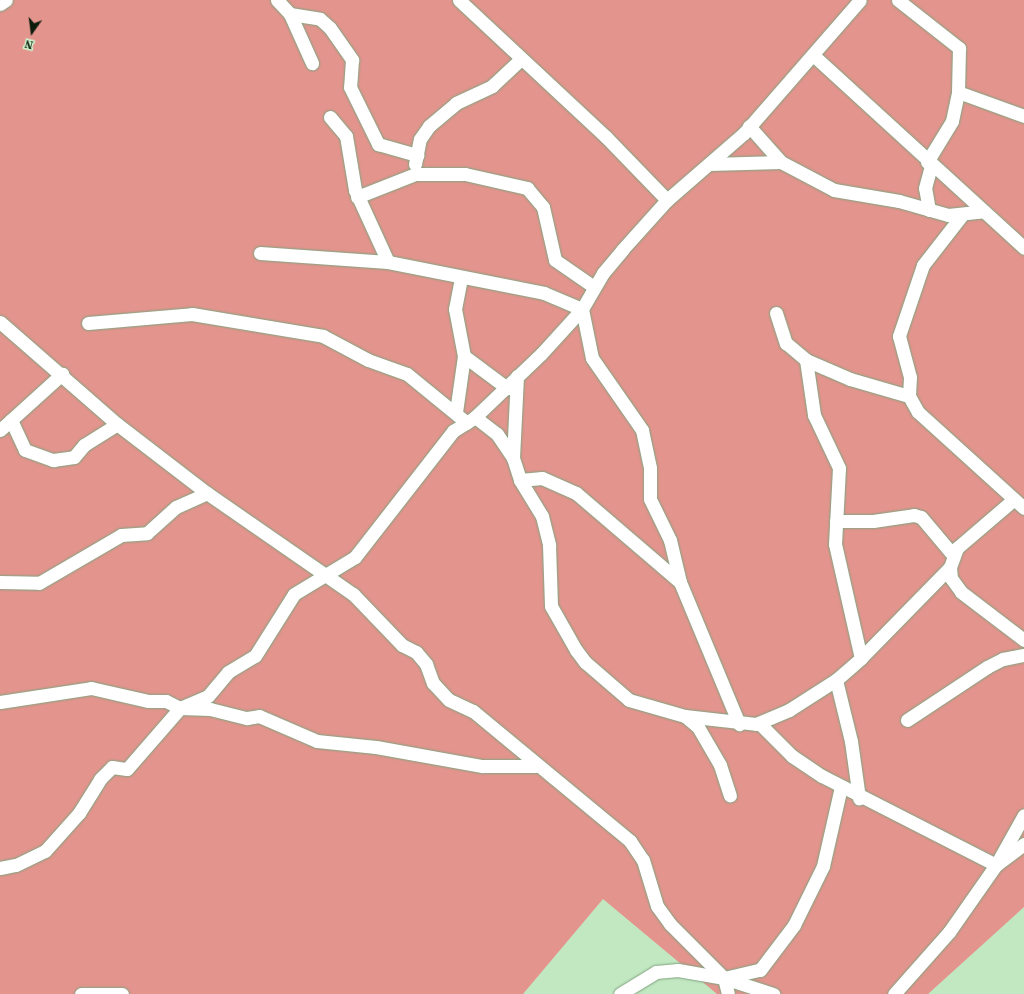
<!DOCTYPE html>
<html>
<head>
<meta charset="utf-8">
<style>
	body { margin:0 }
	#map { position:relative; width:1024px; height:994px; overflow:hidden; background:#c2e8c2; font-family:"Source Serif 4",serif }
	div>[style] { position:absolute }
	.green>* { inset:0; background:#e3948d }
	.roads { filter:drop-shadow(0 0 1px #80a480) drop-shadow(0 0 1px #80a480) }
	.minor>* { height:13px; margin:-6.5px; padding:0 6.5px; transform-origin:6.5px; border-radius:6.5px; background:#fff }
	span { translate:-50% -50%; white-space:nowrap; text-align:center; line-height:1.15; -webkit-text-stroke:4px #cff6cf; paint-order:stroke }
	.north { position:absolute; left:12px; top:12px; width:40px; height:40px; -webkit-text-stroke:3px #cff6cf; paint-order:stroke; rotate:194deg; font-size:11px; font-weight:700; line-height:16px; text-align:center; color:#0d1b0d }
	.north::after { content:''; display:block; margin:auto; width:14px; height:18px; background:#0d1b0d; clip-path:polygon(50% 0,100% 100%,50% 72%,0 100%) }
</style>
</head>
<body>
<div id="map">
	<div class="green">
		<div style="clip-path:polygon(0 0,1024px 0,1024px 907px,928px 994px,717px 994px,603px 899px,523px 994px,0 994px)"></div>
	</div>
	<div class="roads">
		<div class="minor">
			<div style="left:277px;top:0;width:19px;rotate:47deg"></div>
			<div style="left:290px;top:14px;width:54px;rotate:65.8deg"></div>
			<div style="left:459px;top:0;width:201px;rotate:43deg"></div>
			<div style="left:606px;top:137px;width:88px;rotate:45.9deg"></div>
			<div style="left:898px;top:0;width:78px;rotate:38.2deg"></div>
			<div style="left:959px;top:48px;width:44px;rotate:91.3deg"></div>
			<div style="left:958px;top:92px;width:70px;rotate:20deg"></div>
			<div style="left:0;top:4px;width:7px;rotate:-34deg"></div>
			<div style="left:290px;top:14px;width:30px;rotate:9deg"></div>
			<div style="left:320px;top:19px;width:13px;rotate:42deg"></div>
			<div style="left:330px;top:28px;width:39px;rotate:55deg"></div>
			<div style="left:352px;top:60px;width:27px;rotate:94deg"></div>
			<div style="left:350px;top:87px;width:64px;rotate:63.8deg"></div>
			<div style="left:378px;top:144px;width:41px;rotate:15.8deg"></div>
			<div style="left:813px;top:55px;width:286px;rotate:42.4deg"></div>
			<div style="left:330px;top:117px;width:25px;rotate:50deg"></div>
			<div style="left:346px;top:136px;width:55px;rotate:80.5deg"></div>
			<div style="left:355px;top:190px;width:79px;rotate:65.4deg"></div>
			<div style="left:749px;top:126px;width:48px;rotate:48.4deg"></div>
			<div style="left:781px;top:162px;width:60px;rotate:27.8deg"></div>
			<div style="left:834px;top:190px;width:66px;rotate:9.6deg"></div>
			<div style="left:899px;top:201px;width:51px;rotate:15.9deg"></div>
			<div style="left:948px;top:215px;width:36px;rotate:-6deg"></div>
			<div style="left:927px;top:162px;width:48px;rotate:-58.6deg"></div>
			<div style="left:952px;top:121px;width:30px;rotate:-78deg"></div>
			<div style="left:415px;top:164px;width:25px;rotate:-79deg"></div>
			<div style="left:420px;top:139px;width:16px;rotate:-55deg"></div>
			<div style="left:429px;top:126px;width:35px;rotate:-40deg"></div>
			<div style="left:456px;top:103px;width:40px;rotate:-25deg"></div>
			<div style="left:492px;top:86px;width:38px;rotate:-43deg"></div>
			<div style="left:709px;top:164px;width:72px;rotate:-1.6deg"></div>
			<div style="left:357px;top:197px;width:62px;rotate:-21.6deg"></div>
			<div style="left:415px;top:174px;width:50px"></div>
			<div style="left:465px;top:174px;width:64px;rotate:12.7deg"></div>
			<div style="left:527px;top:188px;width:25px;rotate:50deg"></div>
			<div style="left:543px;top:207px;width:54px;rotate:77.2deg"></div>
			<div style="left:555px;top:260px;width:47px;rotate:34.7deg"></div>
			<div style="left:929px;top:210px;width:22px;rotate:-100deg"></div>
			<div style="left:925px;top:188px;width:24px;rotate:-75deg"></div>
			<div style="left:962px;top:215px;width:63px;rotate:128deg"></div>
			<div style="left:923px;top:265px;width:75px;rotate:108.7deg"></div>
			<div style="left:899px;top:336px;width:42px;rotate:75deg"></div>
			<div style="left:910px;top:377px;width:19px;rotate:93deg"></div>
			<div style="left:909px;top:396px;width:18px;rotate:61deg"></div>
			<div style="left:918px;top:412px;width:143px;rotate:42.2deg"></div>
			<div style="left:260px;top:253px;width:128px;rotate:4deg"></div>
			<div style="left:388px;top:262px;width:159px;rotate:11.2deg"></div>
			<div style="left:544px;top:293px;width:41px;rotate:22.8deg"></div>
			<div style="left:582px;top:309px;width:50px;rotate:78.5deg"></div>
			<div style="left:592px;top:358px;width:88px;rotate:55.2deg"></div>
			<div style="left:642px;top:430px;width:39px;rotate:78deg"></div>
			<div style="left:650px;top:468px;width:31px;rotate:90deg"></div>
			<div style="left:650px;top:499px;width:46px;rotate:64deg"></div>
			<div style="left:670px;top:540px;width:43px;rotate:76.6deg"></div>
			<div style="left:776px;top:313px;width:32px;rotate:72deg"></div>
			<div style="left:786px;top:343px;width:26px;rotate:40deg"></div>
			<div style="left:806px;top:360px;width:48px;rotate:23.4deg"></div>
			<div style="left:850px;top:379px;width:61px;rotate:16.1deg"></div>
			<div style="left:0;top:322px;width:155px;rotate:41.1deg"></div>
			<div style="left:117px;top:424px;width:113px;rotate:37.5deg"></div>
			<div style="left:207px;top:493px;width:178px;rotate:34.7deg"></div>
			<div style="left:353px;top:594px;width:71px;rotate:46.1deg"></div>
			<div style="left:402px;top:645px;width:16px;rotate:27deg"></div>
			<div style="left:416px;top:652px;width:16px;rotate:50deg"></div>
			<div style="left:426px;top:664px;width:20px;rotate:70deg"></div>
			<div style="left:433px;top:683px;width:23px;rotate:47deg"></div>
			<div style="left:449px;top:700px;width:26px;rotate:25deg"></div>
			<div style="left:473px;top:711px;width:204px;rotate:39.6deg"></div>
			<div style="left:630px;top:841px;width:23px;rotate:56deg"></div>
			<div style="left:643px;top:860px;width:48px;rotate:73.1deg"></div>
			<div style="left:657px;top:906px;width:22px;rotate:54deg"></div>
			<div style="left:670px;top:924px;width:76px;rotate:45deg"></div>
			<div style="left:724px;top:978px;width:16px;rotate:76deg"></div>
			<div style="left:88px;top:323px;width:104px;rotate:-4.9deg"></div>
			<div style="left:192px;top:314px;width:133px;rotate:9.5deg"></div>
			<div style="left:323px;top:336px;width:51px;rotate:28.1deg"></div>
			<div style="left:368px;top:360px;width:41px;rotate:19.7deg"></div>
			<div style="left:407px;top:374px;width:77px;rotate:39.2deg"></div>
			<div style="left:464px;top:356px;width:54px;rotate:36.7deg"></div>
			<div style="left:806px;top:360px;width:56px;rotate:81.7deg"></div>
			<div style="left:814px;top:415px;width:59px;rotate:64.7deg"></div>
			<div style="left:839px;top:468px;width:76px;rotate:93deg"></div>
			<div style="left:835px;top:544px;width:117px;rotate:77.2deg"></div>
			<div style="left:456px;top:412px;width:57px;rotate:-81.9deg"></div>
			<div style="left:464px;top:356px;width:48px;rotate:-100.8deg"></div>
			<div style="left:455px;top:309px;width:32px;rotate:-79deg"></div>
			<div style="left:475px;top:417px;width:28px;rotate:38deg"></div>
			<div style="left:497px;top:434px;width:29px;rotate:56deg"></div>
			<div style="left:513px;top:458px;width:23px;rotate:72deg"></div>
			<div style="left:520px;top:480px;width:42px;rotate:58.6deg"></div>
			<div style="left:542px;top:516px;width:30px;rotate:76deg"></div>
			<div style="left:549px;top:545px;width:61px;rotate:88.1deg"></div>
			<div style="left:551px;top:606px;width:51px;rotate:60.4deg"></div>
			<div style="left:576px;top:650px;width:15px;rotate:53deg"></div>
			<div style="left:585px;top:662px;width:58px;rotate:40.8deg"></div>
			<div style="left:629px;top:700px;width:58px;rotate:15.9deg"></div>
			<div style="left:685px;top:716px;width:17px;rotate:40deg"></div>
			<div style="left:698px;top:727px;width:44px;rotate:59.9deg"></div>
			<div style="left:720px;top:765px;width:32px;rotate:72deg"></div>
			<div style="left:11px;top:420px;width:33px;rotate:65deg"></div>
			<div style="left:25px;top:450px;width:30px;rotate:20deg"></div>
			<div style="left:53px;top:460px;width:21px;rotate:-8deg"></div>
			<div style="left:74px;top:457px;width:16px;rotate:-50deg"></div>
			<div style="left:84px;top:445px;width:39px;rotate:-32deg"></div>
			<div style="left:0;top:430px;width:84px;rotate:-42.1deg"></div>
			<div style="left:513px;top:458px;width:82px;rotate:-87.2deg"></div>
			<div style="left:520px;top:480px;width:22px;rotate:-5deg"></div>
			<div style="left:542px;top:478px;width:37px;rotate:24deg"></div>
			<div style="left:576px;top:493px;width:137px;rotate:40.6deg"></div>
			<div style="left:680px;top:582px;width:154px;rotate:67.4deg"></div>
			<div style="left:1013px;top:500px;width:74px;rotate:139.4deg"></div>
			<div style="left:957px;top:548px;width:20px;rotate:110deg"></div>
			<div style="left:950px;top:567px;width:11px;rotate:85deg"></div>
			<div style="left:951px;top:578px;width:17px;rotate:54deg"></div>
			<div style="left:961px;top:592px;width:79px;rotate:37.3deg"></div>
			<div style="left:836px;top:521px;width:37px"></div>
			<div style="left:873px;top:521px;width:41px;rotate:-8.3deg"></div>
			<div style="left:914px;top:515px;width:7px;rotate:16deg"></div>
			<div style="left:921px;top:517px;width:50px;rotate:49.9deg"></div>
			<div style="left:0;top:582px;width:39px;rotate:1deg"></div>
			<div style="left:39px;top:583px;width:95px;rotate:-30.3deg"></div>
			<div style="left:121px;top:535px;width:26px;rotate:-4deg"></div>
			<div style="left:147px;top:533px;width:39px;rotate:-42deg"></div>
			<div style="left:176px;top:507px;width:34px;rotate:-24deg"></div>
			<div style="left:836px;top:680px;width:63px;rotate:76.2deg"></div>
			<div style="left:851px;top:741px;width:58px;rotate:82deg"></div>
			<div style="left:0;top:702px;width:92px;rotate:-8.7deg"></div>
			<div style="left:91px;top:688px;width:58px;rotate:12.8deg"></div>
			<div style="left:148px;top:701px;width:18px"></div>
			<div style="left:166px;top:701px;width:16px;rotate:27deg"></div>
			<div style="left:180px;top:708px;width:30px;rotate:2deg"></div>
			<div style="left:210px;top:709px;width:38px;rotate:14deg"></div>
			<div style="left:247px;top:718px;width:12px;rotate:-9deg"></div>
			<div style="left:259px;top:716px;width:63px;rotate:23.3deg"></div>
			<div style="left:317px;top:741px;width:59px;rotate:5.8deg"></div>
			<div style="left:376px;top:747px;width:108px;rotate:10.2deg"></div>
			<div style="left:482px;top:766px;width:54px"></div>
			<div style="left:685px;top:716px;width:71px;rotate:6.4deg"></div>
			<div style="left:756px;top:724px;width:36px;rotate:-23deg"></div>
			<div style="left:789px;top:710px;width:56px;rotate:-32.6deg"></div>
			<div style="left:836px;top:680px;width:33px;rotate:-41deg"></div>
			<div style="left:861px;top:658px;width:127px;rotate:-45.6deg"></div>
			<div style="left:907px;top:720px;width:96px;rotate:-33.5deg"></div>
			<div style="left:987px;top:667px;width:18px;rotate:-27deg"></div>
			<div style="left:1003px;top:659px;width:21px;rotate:-11deg"></div>
			<div style="left:759px;top:723px;width:47px;rotate:45deg"></div>
			<div style="left:792px;top:756px;width:36px;rotate:34deg"></div>
			<div style="left:822px;top:776px;width:195px;rotate:27.1deg"></div>
			<div style="left:996px;top:865px;width:57px;rotate:-60.8deg"></div>
			<div style="left:0;top:868px;width:16px;rotate:-11deg"></div>
			<div style="left:16px;top:865px;width:32px;rotate:-26deg"></div>
			<div style="left:45px;top:851px;width:51px;rotate:-48.2deg"></div>
			<div style="left:79px;top:813px;width:40px;rotate:-58deg"></div>
			<div style="left:100px;top:779px;width:17px;rotate:-45deg"></div>
			<div style="left:112px;top:767px;width:15px;rotate:8deg"></div>
			<div style="left:127px;top:769px;width:81px;rotate:-49deg"></div>
			<div style="left:180px;top:708px;width:30px;rotate:-23deg"></div>
			<div style="left:208px;top:696px;width:31px;rotate:-50deg"></div>
			<div style="left:228px;top:672px;width:31px;rotate:-31deg"></div>
			<div style="left:255px;top:656px;width:73px;rotate:-57.8deg"></div>
			<div style="left:294px;top:594px;width:71px;rotate:-31.2deg"></div>
			<div style="left:355px;top:557px;width:160px;rotate:-52.1deg"></div>
			<div style="left:453px;top:431px;width:26px;rotate:-32deg"></div>
			<div style="left:475px;top:417px;width:91px;rotate:-43.7deg"></div>
			<div style="left:541px;top:354px;width:61px;rotate:-47.7deg"></div>
			<div style="left:582px;top:309px;width:42px;rotate:-59.7deg"></div>
			<div style="left:603px;top:273px;width:30px;rotate:-50deg"></div>
			<div style="left:622px;top:250px;width:67px;rotate:-48deg"></div>
			<div style="left:667px;top:200px;width:102px;rotate:-41deg"></div>
			<div style="left:744px;top:133px;width:176px;rotate:-48.9deg"></div>
			<div style="left:724px;top:978px;width:37px;rotate:-13deg"></div>
			<div style="left:760px;top:970px;width:56px;rotate:-52.9deg"></div>
			<div style="left:794px;top:925px;width:66px;rotate:-63.8deg"></div>
			<div style="left:823px;top:866px;width:81px;rotate:-77.2deg"></div>
			<div style="left:81px;top:994px;width:41px"></div>
			<div style="left:620px;top:994px;width:42px;rotate:-31.4deg"></div>
			<div style="left:656px;top:972px;width:22px;rotate:-5deg"></div>
			<div style="left:678px;top:970px;width:47px;rotate:9.9deg"></div>
			<div style="left:724px;top:978px;width:52px;rotate:18.1deg"></div>
			<div style="left:894px;top:994px;width:83px;rotate:-48.4deg"></div>
			<div style="left:949px;top:932px;width:82px;rotate:-55deg"></div>
			<div style="left:996px;top:865px;width:35px;rotate:-37deg"></div>
		</div>
	</div>
	<div class="north">N</div>
</div>
</body>
</html>
